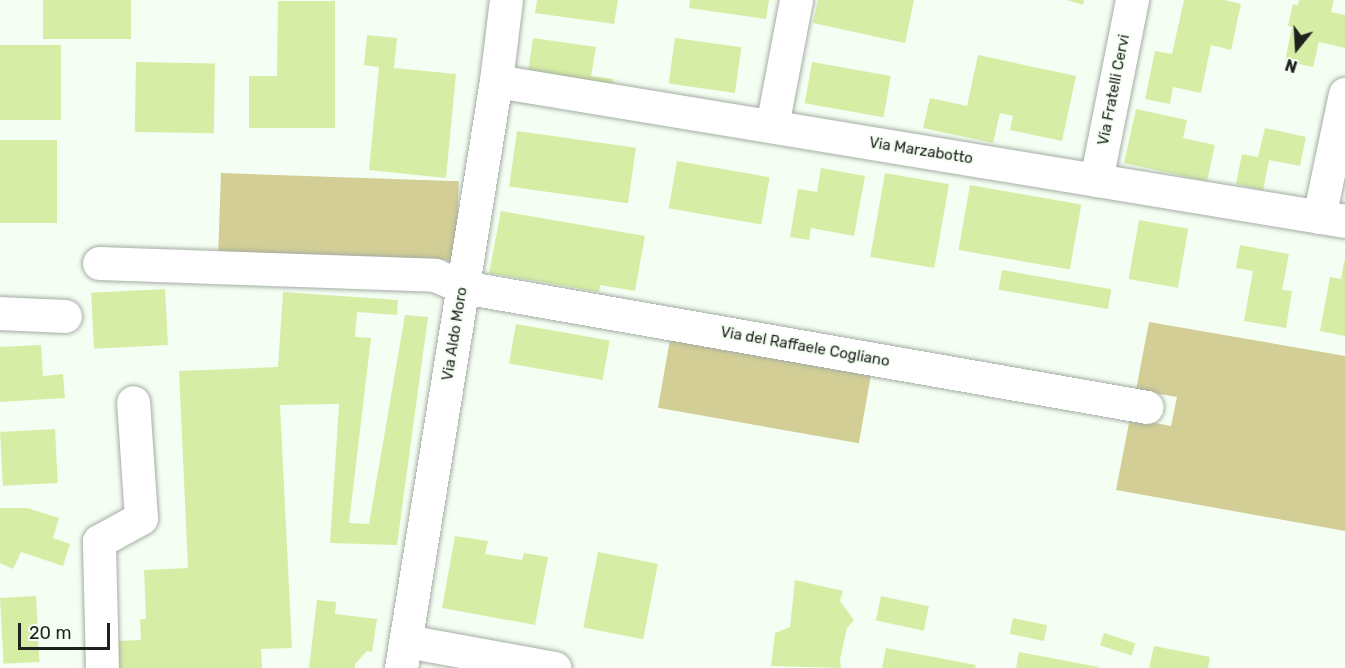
<!DOCTYPE html>
<html>
<head>
<meta charset="utf-8">
<style>
	body { margin:0 }
	#map { position:relative; width:1345px; height:668px; overflow:hidden; background:#f5fef3; font-family:Rubik,sans-serif }
	div>[style] { position:absolute }
	.green>* { inset:0; background:#d2ce96; transform-origin:0 0 }
	.building>* { inset:0; background:#d6eda5; transform-origin:0 0 }
	.roads { filter:drop-shadow(0 0 2px #a4ada3) drop-shadow(0 0 2px #a4ada3) }
	.minor>* { height:33px; margin:-16.5px; padding:0 16.5px; transform-origin:16.5px; border-radius:16.5px; background:#fff }
	span { translate:-50% -50%; white-space:nowrap; text-align:center; line-height:1.15; -webkit-text-stroke:4.5px #f5fef3; paint-order:stroke }
	.street-label { font-size:15px; color:#1f231f }
	.north { position:absolute; left:1267px; top:18px; width:60px; height:60px; -webkit-text-stroke:4px #f5fef3; paint-order:stroke; rotate:198deg; font-size:16px; font-weight:700; line-height:24px; text-align:center; color:#1f231f }
	.north::after { content:''; display:block; margin:auto; width:21px; height:27px; background:#1f231f; clip-path:polygon(50% 0,100% 100%,50% 72%,0 100%) }
	.scale { position:absolute; left:18px; top:623px; width:92px; height:27px; box-sizing:border-box; border:3px solid #1f231f; border-top:0; padding-left:8px; font-size:18px; line-height:21px; white-space:nowrap; color:#1f231f; -webkit-text-stroke:4px #f5fef3; paint-order:stroke }
</style>
</head>
<body>
<div id="map">
	<div class="green">
		<div style="left:221px;top:173px;width:238px;height:79px;rotate:2deg"></div>
		<div style="clip-path:polygon(1149px 322px,1345px 356px,1345px 531px,1116px 490px,1130px 418px,1171px 426px,1177px 397px,1136px 390px)"></div>
		<div style="left:671px;top:334px;width:204px;height:75px;rotate:10deg"></div>
	</div>
	<div class="building">
		<div style="left:43px;top:0;width:88px;height:39px"></div>
		<div style="clip-path:polygon(537px 0,618px 0,614px 24px,535px 13px)"></div>
		<div style="clip-path:polygon(690px 0,769px 0,766px 19px,689px 8px)"></div>
		<div style="clip-path:polygon(818px 0,914px 0,905px 43px,813px 23px)"></div>
		<div style="clip-path:polygon(1067px 0,1084px 0,1083px 5px)"></div>
		<div style="clip-path:polygon(1184px 0,1225px 0,1241px 4px,1231px 50px,1211px 45px,1201px 93px,1173px 87px,1170px 104px,1145px 99px,1155px 51px,1172px 54px)"></div>
		<div style="clip-path:polygon(1299px 0,1334px 0,1331px 12px,1345px 15px,1345px 48px,1319px 42px,1313px 67px,1285px 61px,1292px 27px,1288px 26px,1293px 4px,1298px 5px)"></div>
		<div style="clip-path:polygon(278px 1px,335px 1px,335px 128px,249px 128px,249px 76px,277px 76px)"></div>
		<div style="clip-path:polygon(367px 35px,397px 38px,394px 68px,456px 74px,446px 178px,369px 170px,379px 67px,364px 65px)"></div>
		<div style="clip-path:polygon(533px 38px,596px 47px,591px 76px,613px 79px,612px 90px,527px 78px)"></div>
		<div style="left:675px;top:38px;width:67px;height:46px;rotate:8deg"></div>
		<div style="left:0;top:45px;width:61px;height:75px"></div>
		<div style="clip-path:polygon(978px 55px,1076px 76px,1062px 141px,1010px 130px,1013px 116px,1000px 113px,993px 143px,923px 128px,930px 98px,967px 106px)"></div>
		<div style="left:136px;top:62px;width:79px;height:70px;rotate:1deg"></div>
		<div style="left:812px;top:62px;width:80px;height:42px;rotate:10deg"></div>
		<div style="clip-path:polygon(1136px 109px,1187px 120px,1183px 138px,1215px 145px,1207px 181px,1124px 163px)"></div>
		<div style="clip-path:polygon(1265px 128px,1306px 137px,1300px 166px,1269px 160px,1263px 190px,1236px 184px,1242px 154px,1258px 157px)"></div>
		<div style="left:517px;top:131px;width:120px;height:56px;rotate:8deg"></div>
		<div style="left:0;top:140px;width:57px;height:83px"></div>
		<div style="left:677px;top:161px;width:94px;height:48px;rotate:10deg"></div>
		<div style="clip-path:polygon(821px 168px,865px 176px,854px 236px,811px 228px,809px 240px,790px 237px,798px 189px,817px 192px)"></div>
		<div style="left:885px;top:173px;width:65px;height:85px;rotate:10deg"></div>
		<div style="left:970px;top:185px;width:113px;height:66px;rotate:10deg"></div>
		<div style="clip-path:polygon(501px 211px,645px 236px,635px 291px,600px 285px,599px 292px,489px 273px)"></div>
		<div style="left:1139px;top:220px;width:50px;height:60px;rotate:10deg"></div>
		<div style="clip-path:polygon(1240px 245px,1289px 254px,1282px 290px,1292px 291px,1286px 328px,1244px 321px,1253px 271px,1236px 268px)"></div>
		<div style="clip-path:polygon(1344px 261px,1345px 261px,1345px 336px,1320px 331px,1330px 277px,1341px 279px)"></div>
		<div style="left:1002px;top:270px;width:111px;height:20px;rotate:10deg"></div>
		<div style="left:165px;top:289px;width:56px;height:74px;rotate:87deg"></div>
		<div style="clip-path:polygon(283px 292px,398px 300px,397px 315px,357px 312px,355px 337px,371px 338px,349px 523px,369px 524px,405px 315px,428px 317px,397px 545px,330px 543px,339px 404px,280px 405px,292px 648px,261px 649px,262px 668px,118px 668px,117px 641px,141px 640px,140px 619px,146px 619px,144px 570px,188px 568px,179px 371px,278px 367px)"></div>
		<div style="left:516px;top:324px;width:95px;height:40px;rotate:10deg"></div>
		<div style="clip-path:polygon(41px 345px,43px 376px,63px 374px,65px 398px,0 402px,0 347px)"></div>
		<div style="left:55px;top:429px;width:54px;height:55px;rotate:87deg"></div>
		<div style="clip-path:polygon(0 508px,27px 508px,59px 518px,53px 538px,70px 544px,63px 566px,21px 552px,13px 569px,0 563px)"></div>
		<div style="clip-path:polygon(455px 536px,488px 541px,485px 554px,522px 560px,524px 553px,548px 557px,535px 625px,442px 608px)"></div>
		<div style="left:598px;top:552px;width:61px;height:77px;rotate:11deg"></div>
		<div style="clip-path:polygon(795px 580px,843px 591px,840px 601px,854px 620px,847px 628px,840px 659px,841px 668px,771px 666px,775px 633px,790px 627px)"></div>
		<div style="left:36px;top:596px;width:66px;height:36px;rotate:87deg"></div>
		<div style="left:881px;top:596px;width:49px;height:25px;rotate:12deg"></div>
		<div style="clip-path:polygon(317px 600px,336px 602px,335px 614px,377px 619px,372px 652px,367px 651px,355px 664px,355px 668px,309px 668px)"></div>
		<div style="left:1013px;top:618px;width:35px;height:16px;rotate:12deg"></div>
		<div style="left:1104px;top:633px;width:33px;height:13px;rotate:18deg"></div>
		<div style="clip-path:polygon(1154px 646px,1210px 657px,1208px 668px,1149px 668px)"></div>
		<div style="clip-path:polygon(886px 648px,976px 665px,975px 668px,882px 668px)"></div>
		<div style="clip-path:polygon(1019px 652px,1099px 667px,1099px 668px,1016px 668px)"></div>
	</div>
	<div class="roads">
		<div class="minor">
			<div style="left:496px;top:81px;width:860px;rotate:9.36deg"></div>
			<div style="left:772px;top:126px;width:128px;rotate:-79.2deg"></div>
			<div style="left:1096px;top:180px;width:184px;rotate:-78.7deg"></div>
			<div style="left:1319px;top:217px;width:126px;rotate:-78.1deg"></div>
			<div style="left:99px;top:263px;width:336px;rotate:2deg"></div>
			<div style="left:435px;top:275px;width:30px;rotate:23deg"></div>
			<div style="left:463px;top:287px;width:694px;rotate:9.95deg"></div>
			<div style="left:0;top:313px;width:65px;rotate:2.6deg"></div>
			<div style="left:406px;top:641px;width:151px;rotate:10.3deg"></div>
			<div style="left:102px;top:668px;width:127px;rotate:-91.4deg"></div>
			<div style="left:99px;top:541px;width:48px;rotate:-28.7deg"></div>
			<div style="left:141px;top:518px;width:116px;rotate:-93.9deg"></div>
			<div style="left:401px;top:668px;width:595px;rotate:-80.81deg"></div>
			<div style="left:496px;top:81px;width:82px;rotate:-83deg"></div>
		</div>
	</div>
	<div class="street-label">
		<span style="left:1114px;top:90px;rotate:-79deg">Via Fratelli Cervi</span>
		<span style="left:921px;top:151px;rotate:9deg">Via Marzabotto</span>
		<span style="left:455px;top:334px;rotate:-81deg">Via Aldo Moro</span>
		<span style="left:805px;top:347px;rotate:10deg">Via del Raffaele Cogliano</span>
	</div>
	<div class="north">N</div>
	<div class="scale">20 m</div>
</div>
</body>
</html>
